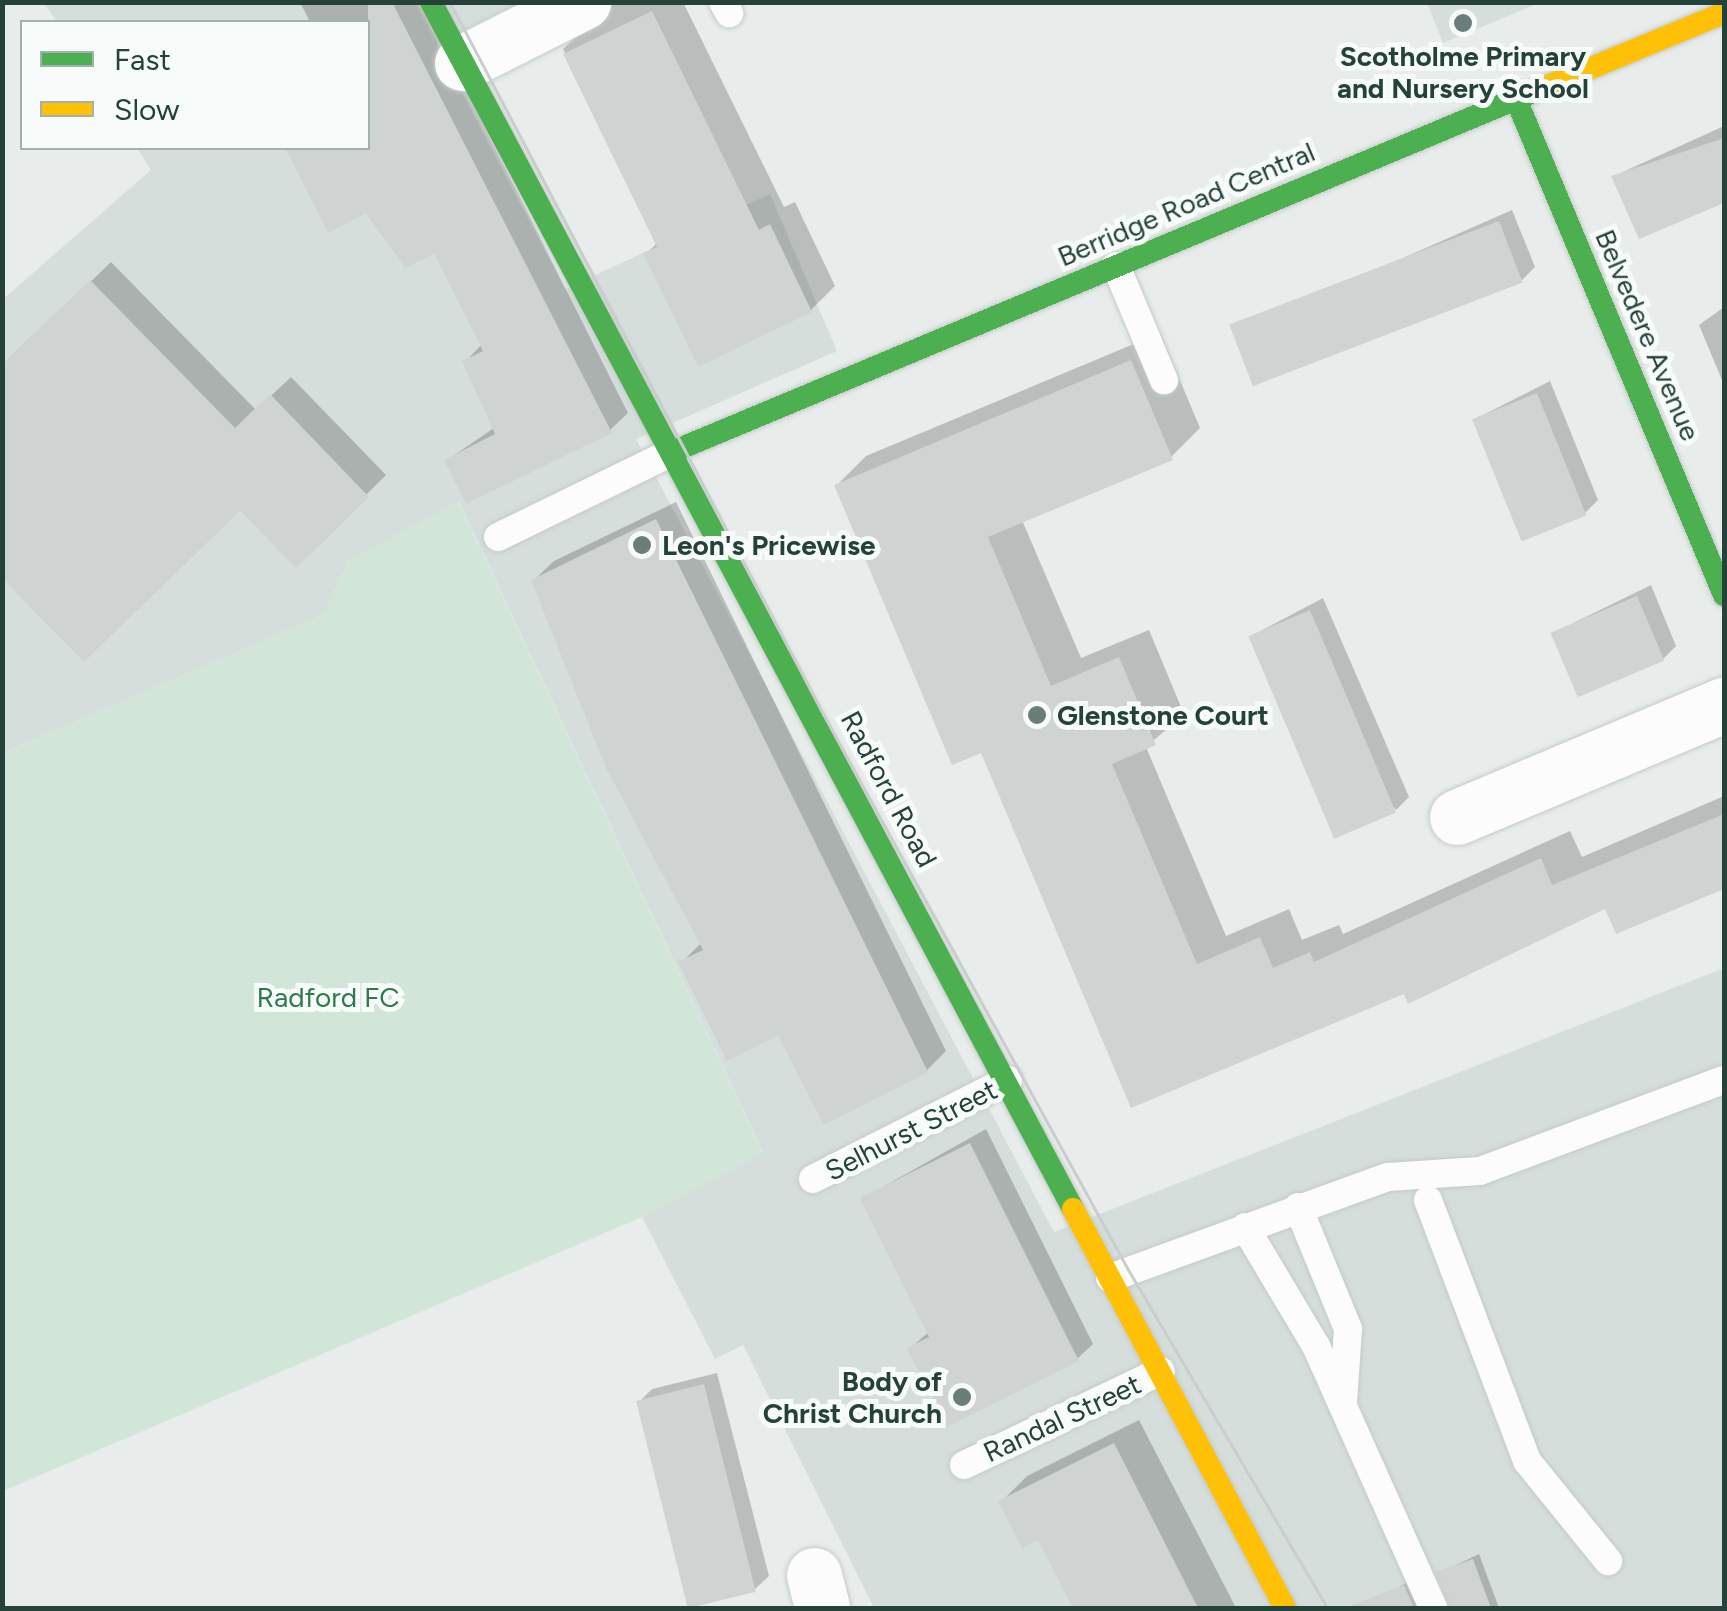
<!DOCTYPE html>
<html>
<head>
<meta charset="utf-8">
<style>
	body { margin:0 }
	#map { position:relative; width:1727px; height:1611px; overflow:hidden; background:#e8edeb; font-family:Figtree,sans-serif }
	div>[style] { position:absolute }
	.built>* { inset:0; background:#d6dedb }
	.green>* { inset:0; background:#d1e6d8 }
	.shadow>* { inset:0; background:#0003 }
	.building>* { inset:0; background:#cfd4d2; transform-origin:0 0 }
	.roads { filter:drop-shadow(0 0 2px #c5cac8) drop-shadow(0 0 2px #c5cac8) }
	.lane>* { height:28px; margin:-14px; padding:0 14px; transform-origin:14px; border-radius:14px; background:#fcfcfc }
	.street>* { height:55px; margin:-27.5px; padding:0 27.5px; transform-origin:27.5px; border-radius:27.5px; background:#fcfcfc }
	.fast>* { height:22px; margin:-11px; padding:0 11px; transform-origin:11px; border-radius:11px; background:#4caf50 }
	.slow>* { height:22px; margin:-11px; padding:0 11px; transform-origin:11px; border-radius:11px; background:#ffc107 }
	.tram>* { height:2.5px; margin:-1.25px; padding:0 1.25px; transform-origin:1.25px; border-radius:1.25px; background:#c9cdcc }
	.dots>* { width:28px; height:28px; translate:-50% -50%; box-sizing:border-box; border:5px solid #f7fbf9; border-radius:50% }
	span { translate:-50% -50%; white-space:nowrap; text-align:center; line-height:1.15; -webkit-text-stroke:10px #f7fbf9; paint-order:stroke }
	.poi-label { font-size:28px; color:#24423a; font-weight:700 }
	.left { translate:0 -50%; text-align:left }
	.right { translate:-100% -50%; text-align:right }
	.street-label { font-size:28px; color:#24423a }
	.park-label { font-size:28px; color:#2d7a4b }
	.frame { position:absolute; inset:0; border:5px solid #24423a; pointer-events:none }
	.legend { position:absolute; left:20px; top:20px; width:350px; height:130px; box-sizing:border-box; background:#f7fbf9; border:2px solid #a3b1ad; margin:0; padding:12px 18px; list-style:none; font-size:30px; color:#24423a }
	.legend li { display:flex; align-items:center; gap:20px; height:50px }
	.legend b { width:50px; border:2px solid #a3b1ad }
</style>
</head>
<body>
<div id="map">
	<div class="built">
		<div style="clip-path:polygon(44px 3px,519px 3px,437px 44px,565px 289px,770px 194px,837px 351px,636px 439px,1054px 1232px,1724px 968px,1724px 1608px,874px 1608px,743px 1345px,715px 1359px,642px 1217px,763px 1152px,459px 502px,349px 561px,323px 615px,3px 753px,2px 300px,151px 170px,137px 148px,368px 148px,368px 22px,57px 22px)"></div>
		<div style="clip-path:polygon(1427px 3px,1539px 3px,1443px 43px)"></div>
	</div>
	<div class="green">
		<div style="clip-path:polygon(458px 501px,763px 1153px,642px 1217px,3px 1491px,3px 753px,323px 615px,349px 561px)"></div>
	</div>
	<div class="shadow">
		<div style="clip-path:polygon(300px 2px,422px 2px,628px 413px,610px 430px,447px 460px,494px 428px,465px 362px,482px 344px,435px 251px,367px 210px,330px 229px,288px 148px,368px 148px,368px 22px,310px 22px)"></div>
		<div style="clip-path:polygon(613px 2px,683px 2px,784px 207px,795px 202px,835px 286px,811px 310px,646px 254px,658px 242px,563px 49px)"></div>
		<div style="clip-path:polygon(1724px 126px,1724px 200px,1640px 236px,1614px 176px)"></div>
		<div style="clip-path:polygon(1512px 210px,1535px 267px,1522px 280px,1235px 332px)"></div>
		<div style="clip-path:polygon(111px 262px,256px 410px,291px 377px,386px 475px,296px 564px,240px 508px,2px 367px)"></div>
		<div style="clip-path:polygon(1724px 307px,1724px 385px,1699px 325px)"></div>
		<div style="clip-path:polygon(1160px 333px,1200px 428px,1171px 457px,1022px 520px,1081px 658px,1149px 630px,1184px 714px,1146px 747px,1226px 936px,1289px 909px,1302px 940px,1339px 925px,1343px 934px,1570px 831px,1582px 857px,1724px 796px,1724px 883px,1617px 931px,1606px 906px,1409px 1000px,1405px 991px,1132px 1105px,982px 750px,837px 485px,866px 456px)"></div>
		<div style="clip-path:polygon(1550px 381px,1598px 500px,1585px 513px,1475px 419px)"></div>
		<div style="clip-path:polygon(676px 502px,946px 1051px,927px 1070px,779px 1032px,681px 963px,702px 942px,534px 580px,554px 561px)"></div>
		<div style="clip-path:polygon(1651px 585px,1676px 646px,1663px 659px,1553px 633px)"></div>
		<div style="clip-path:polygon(1323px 598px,1409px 797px,1396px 810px,1251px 636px)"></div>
		<div style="clip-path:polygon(986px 1129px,1093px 1344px,1077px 1359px,910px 1348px,929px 1332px,863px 1198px)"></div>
		<div style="clip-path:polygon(717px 1373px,769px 1576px,755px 1589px,639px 1402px,652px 1389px)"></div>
		<div style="clip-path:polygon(1139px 1420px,1236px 1608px,1075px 1608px,1039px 1536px,1002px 1501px,1027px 1476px)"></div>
		<div style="clip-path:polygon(1479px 1554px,1499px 1608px,1453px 1608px,1439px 1573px)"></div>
		<div style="clip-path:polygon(1410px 1581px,1424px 1608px,1391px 1608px,1386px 1594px)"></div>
	</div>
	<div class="building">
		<div style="clip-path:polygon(368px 2px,392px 2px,612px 433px,466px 504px,444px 460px,495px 434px,462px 361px,483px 351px,434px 254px,405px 268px,366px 213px,328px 233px,285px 148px,368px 148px)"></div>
		<div style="clip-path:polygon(652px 11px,759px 230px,770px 224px,812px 312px,698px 367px,643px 253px,657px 247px,563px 54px)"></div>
		<div style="clip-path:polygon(1724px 138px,1724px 203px,1639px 239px,1611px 176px)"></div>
		<div style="left:1499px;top:221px;width:66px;height:289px;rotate:69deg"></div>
		<div style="clip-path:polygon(90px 280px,235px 428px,270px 394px,369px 497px,296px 568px,240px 511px,84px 662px,2px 578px,2px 364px)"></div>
		<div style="clip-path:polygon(1131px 360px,1173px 460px,988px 537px,1051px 686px,1119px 657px,1156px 745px,1112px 764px,1197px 964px,1260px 937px,1273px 968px,1310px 952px,1314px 962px,1541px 858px,1552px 885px,1724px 814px,1724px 889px,1616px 934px,1605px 909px,1408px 1004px,1404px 994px,1131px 1108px,981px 753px,952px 765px,834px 485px)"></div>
		<div style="left:1537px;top:393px;width:132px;height:70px;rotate:68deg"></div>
		<div style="clip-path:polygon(656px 519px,928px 1072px,824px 1125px,778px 1035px,727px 1061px,678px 962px,703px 950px,606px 768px,531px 580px)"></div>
		<div style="left:1637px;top:596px;width:70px;height:94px;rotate:67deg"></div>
		<div style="left:1310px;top:610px;width:220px;height:67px;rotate:67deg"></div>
		<div style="clip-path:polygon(970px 1143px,1079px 1361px,947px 1427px,907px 1348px,929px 1337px,860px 1198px)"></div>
		<div style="left:704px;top:1384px;width:214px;height:70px;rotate:76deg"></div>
		<div style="clip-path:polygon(1114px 1443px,1198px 1608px,1073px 1608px,1038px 1540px,1022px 1548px,998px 1501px)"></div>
		<div style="clip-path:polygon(1473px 1559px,1491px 1608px,1450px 1608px,1436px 1572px)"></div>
		<div style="clip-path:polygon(1404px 1585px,1414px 1608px,1353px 1608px,1352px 1605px)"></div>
	</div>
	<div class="roads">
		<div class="lane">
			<div style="left:723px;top:2px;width:13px;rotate:61deg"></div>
			<div style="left:1116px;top:266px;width:124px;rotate:67.2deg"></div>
			<div style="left:498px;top:537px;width:194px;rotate:-26deg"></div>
			<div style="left:813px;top:1179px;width:219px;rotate:-26.9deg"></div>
			<div style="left:1428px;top:1200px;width:279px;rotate:69.2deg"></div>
			<div style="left:1527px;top:1461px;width:129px;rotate:51deg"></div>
			<div style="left:1298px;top:1207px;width:132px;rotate:67.7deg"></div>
			<div style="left:1348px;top:1329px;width:73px;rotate:93.9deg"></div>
			<div style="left:1245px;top:1227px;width:139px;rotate:59.2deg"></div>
			<div style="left:1316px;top:1346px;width:287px;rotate:65.9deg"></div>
			<div style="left:1110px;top:1278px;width:296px;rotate:-20deg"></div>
			<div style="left:1388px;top:1177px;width:92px;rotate:-3.7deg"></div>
			<div style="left:1480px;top:1171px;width:260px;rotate:-20.5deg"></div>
			<div style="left:964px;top:1465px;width:218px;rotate:-25.5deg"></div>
		</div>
		<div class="street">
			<div style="left:462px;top:63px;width:136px;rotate:-26.8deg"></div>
			<div style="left:1457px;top:817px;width:290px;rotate:-22.8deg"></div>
			<div style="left:814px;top:1575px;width:34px;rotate:76deg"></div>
		</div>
		<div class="fast">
			<div style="left:431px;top:2px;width:1367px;rotate:61.99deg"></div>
			<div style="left:1516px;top:99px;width:538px;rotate:67.25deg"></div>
			<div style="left:672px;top:452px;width:939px;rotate:-22.69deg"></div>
		</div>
		<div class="slow">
			<div style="left:1538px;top:90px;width:201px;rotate:-22.5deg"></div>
			<div style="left:1073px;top:1209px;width:452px;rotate:62deg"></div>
		</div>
	</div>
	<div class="tram">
		<div style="left:450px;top:2px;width:805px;rotate:62.32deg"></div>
		<div style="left:824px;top:715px;width:632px;rotate:61.24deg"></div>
		<div style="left:1128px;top:1269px;width:394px;rotate:59.5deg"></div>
	</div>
	<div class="dots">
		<div style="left:1463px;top:23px;background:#697e78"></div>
		<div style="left:642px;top:545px;background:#697e78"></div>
		<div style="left:1037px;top:715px;background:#697e78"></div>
		<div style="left:962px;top:1397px;background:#697e78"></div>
	</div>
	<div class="poi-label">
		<span style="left:1463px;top:72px">Scotholme Primary<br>and Nursery School</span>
		<span class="left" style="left:662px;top:545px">Leon's Pricewise</span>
		<span class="left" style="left:1057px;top:715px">Glenstone Court</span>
		<span class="right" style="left:942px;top:1397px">Body of<br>Christ Church</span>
	</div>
	<div class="street-label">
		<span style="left:1186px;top:204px;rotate:-23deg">Berridge Road Central</span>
		<span style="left:1648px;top:335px;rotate:67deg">Belvedere Avenue</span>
		<span style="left:889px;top:789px;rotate:62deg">Radford Road</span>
		<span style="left:911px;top:1130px;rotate:-27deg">Selhurst Street</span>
		<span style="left:1062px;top:1418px;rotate:-25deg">Randal Street</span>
	</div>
	<div class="park-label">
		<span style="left:328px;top:997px">Radford FC</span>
	</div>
	<div class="frame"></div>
	<ul class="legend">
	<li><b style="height:12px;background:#4caf50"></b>Fast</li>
	<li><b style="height:12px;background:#ffc107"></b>Slow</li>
	</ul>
</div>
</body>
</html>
